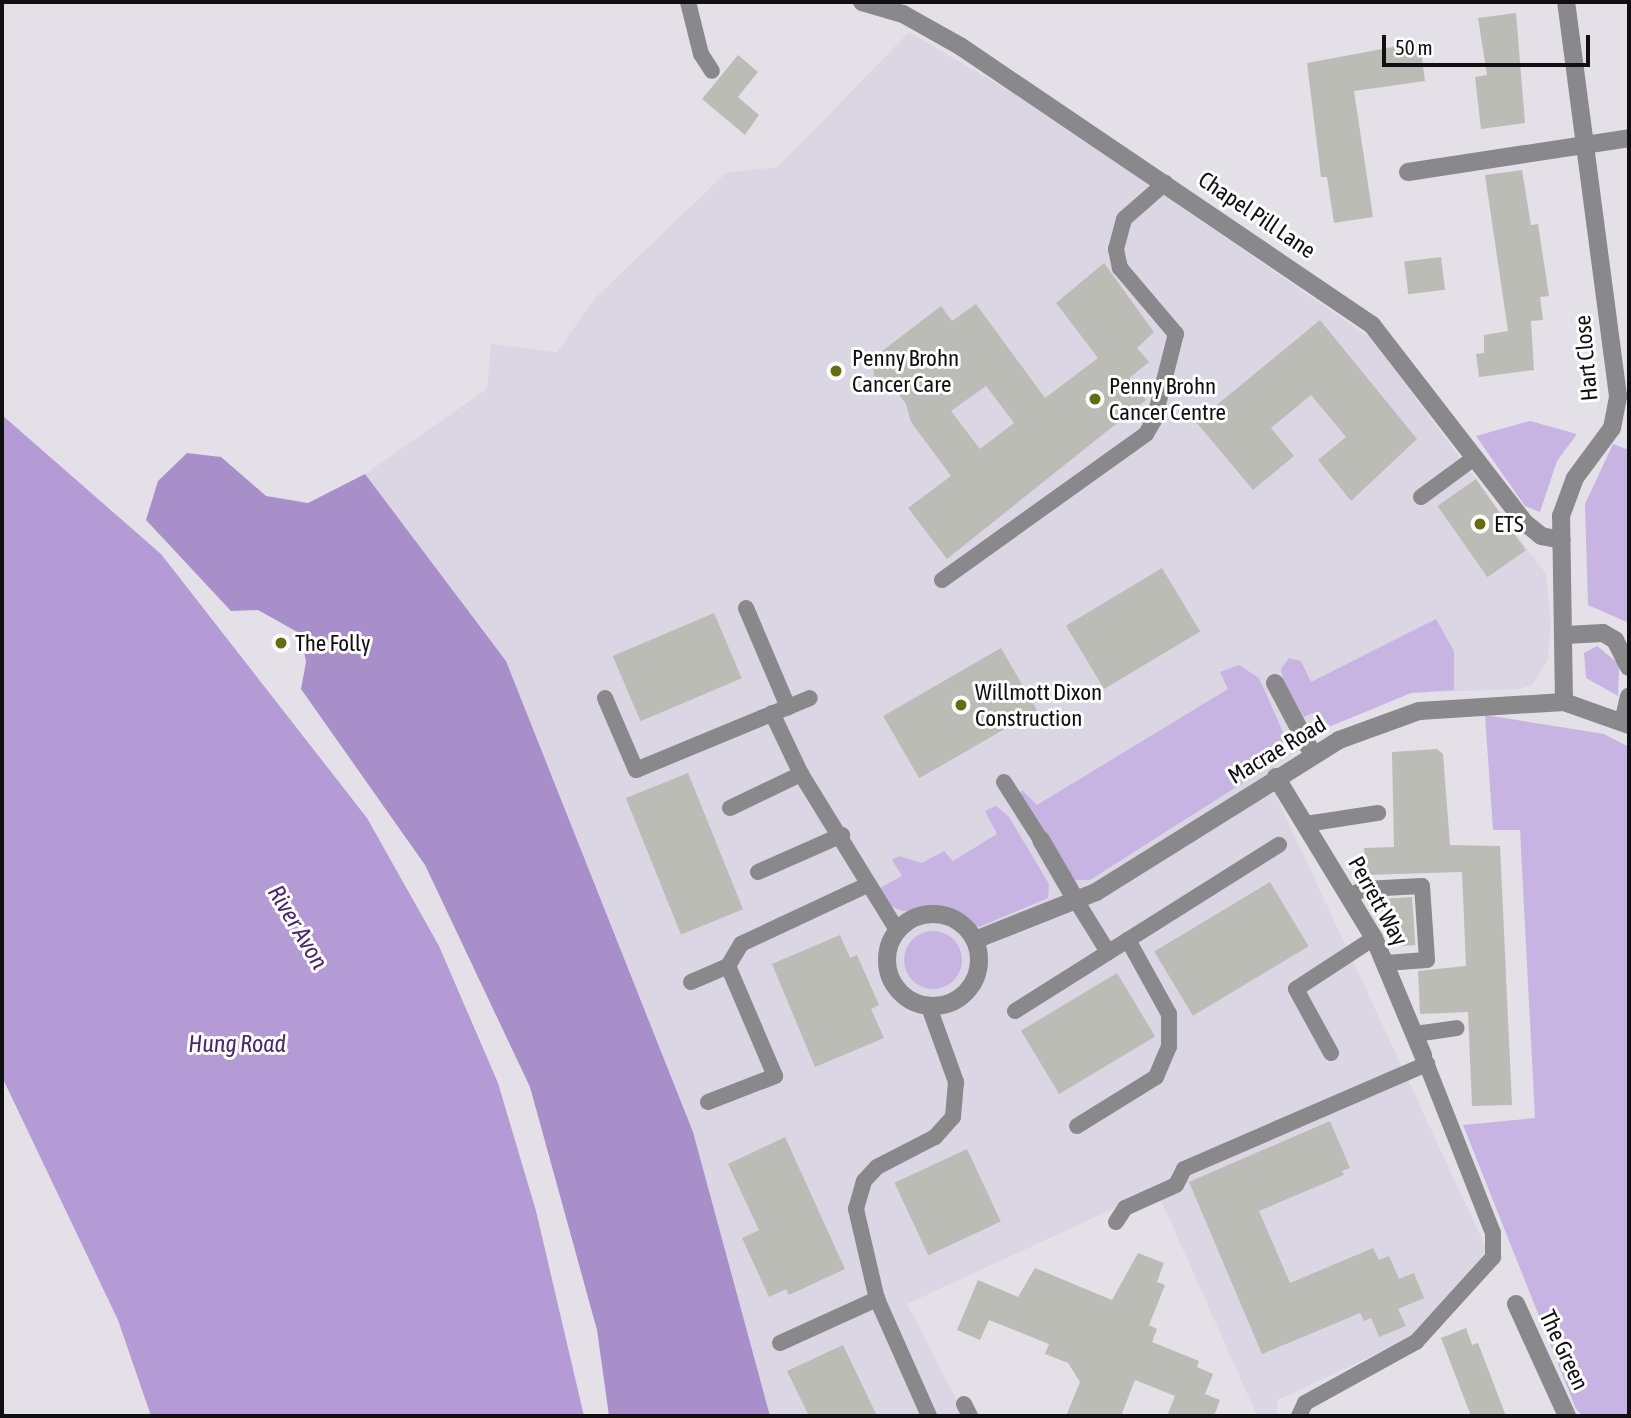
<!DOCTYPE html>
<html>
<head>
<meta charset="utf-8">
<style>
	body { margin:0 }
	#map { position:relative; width:1631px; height:1418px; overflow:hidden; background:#e3e1e7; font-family:"Asap Condensed",sans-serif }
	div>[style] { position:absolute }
	.built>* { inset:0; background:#dbd6e3 }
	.green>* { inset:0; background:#c7b4e3 }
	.round { border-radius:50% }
	.forest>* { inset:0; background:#a88fc9 }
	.water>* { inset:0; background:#b49bd6 }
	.building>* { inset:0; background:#bbbcb6; transform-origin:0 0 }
	.lane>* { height:16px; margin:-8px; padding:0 8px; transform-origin:8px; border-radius:8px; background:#89888b }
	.street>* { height:18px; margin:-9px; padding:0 9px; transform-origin:9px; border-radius:9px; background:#89888b }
	.street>.ring { margin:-9px; padding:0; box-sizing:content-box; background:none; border:18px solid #89888b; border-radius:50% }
	.dots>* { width:19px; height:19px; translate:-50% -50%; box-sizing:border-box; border:4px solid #fff; border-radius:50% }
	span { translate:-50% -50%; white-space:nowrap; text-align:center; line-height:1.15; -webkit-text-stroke:6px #fff; paint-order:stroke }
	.street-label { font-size:23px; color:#100f11 }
	.poi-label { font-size:23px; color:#100f11 }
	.left { translate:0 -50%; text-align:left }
	.water-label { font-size:24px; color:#49276c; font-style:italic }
	.frame { position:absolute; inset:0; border:4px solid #100f11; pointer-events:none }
	.scale { position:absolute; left:1382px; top:35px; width:208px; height:32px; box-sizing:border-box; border:4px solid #100f11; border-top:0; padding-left:9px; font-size:21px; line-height:24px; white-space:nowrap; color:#100f11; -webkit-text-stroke:5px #fff; paint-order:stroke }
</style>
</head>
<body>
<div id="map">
	<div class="built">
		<div style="clip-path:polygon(909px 32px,1038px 108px,1372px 339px,1546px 574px,1551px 622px,1548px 659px,1533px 684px,1520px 689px,1411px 693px,1331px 726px,1266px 774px,1487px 1250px,1410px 1338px,1278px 1400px,1276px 1416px,1257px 1416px,1156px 1189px,907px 1304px,965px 1416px,770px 1416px,693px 1132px,506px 661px,365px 474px,487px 389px,491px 344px,557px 352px,595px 298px,726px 173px,778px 167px)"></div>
	</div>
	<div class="green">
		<div style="clip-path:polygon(1530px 421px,1577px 434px,1557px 461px,1540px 512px,1525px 506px,1476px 436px)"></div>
		<div style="clip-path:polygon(1613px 444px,1629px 450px,1629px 623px,1588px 605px,1585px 504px)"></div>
		<div style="clip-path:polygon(1436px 619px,1454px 651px,1454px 690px,1411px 693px,1331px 726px,1312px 713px,1304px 717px,1284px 683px,1281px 669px,1289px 658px,1301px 661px,1311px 682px)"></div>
		<div style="clip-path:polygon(1597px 646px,1619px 664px,1618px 696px,1586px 678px,1584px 653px)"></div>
		<div style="clip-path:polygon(1239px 665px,1259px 678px,1287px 741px,1282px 758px,1090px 880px,1072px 880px,1020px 796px,1022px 790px,1037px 805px,1228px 689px,1220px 672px)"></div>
		<div style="clip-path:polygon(1485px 715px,1604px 734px,1629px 747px,1629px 1414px,1624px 1416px,1583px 1416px,1576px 1409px,1463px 1125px,1535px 1118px,1520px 830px,1493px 830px)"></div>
		<div style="clip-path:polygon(996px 806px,1009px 817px,1049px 884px,1048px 898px,979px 927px,944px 909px,902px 911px,891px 906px,880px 888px,902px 876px,892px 860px,899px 856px,922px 863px,944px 851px,953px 861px,997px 834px,985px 811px)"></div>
		<div class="round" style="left:904px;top:931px;width:58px;height:58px"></div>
	</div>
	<div class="forest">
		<div style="clip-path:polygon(187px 453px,221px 457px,266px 496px,308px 503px,365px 474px,506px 661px,693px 1132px,770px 1416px,609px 1416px,597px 1330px,530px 1087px,425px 865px,301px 689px,306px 662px,301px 634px,258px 610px,231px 611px,146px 520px,158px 481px)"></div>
	</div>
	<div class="water">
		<div style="clip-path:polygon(2px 415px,161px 554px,367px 818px,439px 946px,498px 1083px,536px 1211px,584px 1416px,151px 1416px,118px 1320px,2px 1077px)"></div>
	</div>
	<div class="building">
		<div style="clip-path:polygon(1516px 13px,1525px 123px,1481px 129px,1475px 77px,1487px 75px,1478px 18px)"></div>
		<div style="clip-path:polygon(1420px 42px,1425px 81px,1354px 91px,1373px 217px,1334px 223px,1327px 177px,1321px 177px,1307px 63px)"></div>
		<div style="clip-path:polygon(738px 55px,758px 72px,738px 97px,759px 115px,745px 135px,702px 99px)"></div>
		<div style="clip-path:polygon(1522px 170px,1531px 225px,1538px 224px,1549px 296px,1540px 297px,1543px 320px,1531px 321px,1534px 370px,1479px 377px,1476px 354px,1484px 353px,1484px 335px,1508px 331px,1485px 175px)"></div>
		<div style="left:1441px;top:257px;width:33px;height:37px;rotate:83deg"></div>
		<div style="clip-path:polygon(evenodd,1104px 263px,1154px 332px,1137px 348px,1149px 362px,1129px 378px,1146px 400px,947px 559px,908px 508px,951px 476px,911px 422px,906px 404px,890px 383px,874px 376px,873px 358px,941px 306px,952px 321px,976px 304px,1045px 398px,1098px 358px,1056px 303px,1104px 263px,986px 386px,1014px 423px,980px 449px,951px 411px,986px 386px)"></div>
		<div style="clip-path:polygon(1320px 320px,1417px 439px,1351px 501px,1318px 460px,1346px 437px,1311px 395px,1271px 428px,1294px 456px,1253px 490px,1196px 422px)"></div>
		<div style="left:1476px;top:479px;width:87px;height:47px;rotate:55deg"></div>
		<div style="left:1162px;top:568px;width:74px;height:112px;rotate:59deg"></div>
		<div style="left:714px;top:613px;width:71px;height:110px;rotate:67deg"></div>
		<div style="left:1001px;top:648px;width:72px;height:136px;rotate:60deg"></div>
		<div style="clip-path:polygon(1437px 749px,1443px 754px,1450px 845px,1500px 846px,1512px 1105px,1472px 1106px,1468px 1012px,1420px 1014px,1418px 971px,1466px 966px,1462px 872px,1365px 875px,1364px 848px,1394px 847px,1392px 752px)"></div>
		<div style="left:688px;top:773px;width:147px;height:67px;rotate:68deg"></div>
		<div style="left:1270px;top:882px;width:75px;height:135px;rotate:59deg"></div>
		<div style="left:1412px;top:897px;width:48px;height:23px;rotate:86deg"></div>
		<div style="clip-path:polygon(840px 935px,850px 958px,857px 955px,879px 1005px,871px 1009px,884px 1038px,815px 1067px,772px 964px)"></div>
		<div style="left:1117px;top:973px;width:74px;height:112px;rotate:59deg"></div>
		<div style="clip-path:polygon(1330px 1121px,1350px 1168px,1342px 1171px,1344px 1175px,1259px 1211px,1290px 1283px,1373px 1248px,1379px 1260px,1389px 1256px,1399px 1279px,1414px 1273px,1424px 1298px,1398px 1309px,1406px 1326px,1379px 1337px,1371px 1318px,1364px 1321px,1360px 1313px,1262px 1354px,1189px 1182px)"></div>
		<div style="clip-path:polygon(785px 1137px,845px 1269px,789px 1295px,786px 1289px,769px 1297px,742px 1238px,759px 1230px,728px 1164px)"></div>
		<div style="left:967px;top:1149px;width:80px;height:80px;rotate:65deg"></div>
		<div style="clip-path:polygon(1138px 1253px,1164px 1263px,1157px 1282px,1165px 1285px,1149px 1325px,1157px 1329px,1152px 1342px,1199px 1361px,1197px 1367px,1213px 1374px,1205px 1394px,1220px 1400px,1214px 1416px,1167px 1416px,1175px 1396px,1135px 1380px,1121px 1416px,1066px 1416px,1080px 1382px,1068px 1363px,1045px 1354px,1049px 1344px,989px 1320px,980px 1340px,957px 1330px,978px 1280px,1018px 1297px,1035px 1268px,1112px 1300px)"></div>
		<div style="clip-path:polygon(1466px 1328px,1472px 1345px,1478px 1343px,1506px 1416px,1471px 1416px,1441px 1338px)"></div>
		<div style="clip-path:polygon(843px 1345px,877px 1416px,809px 1416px,787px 1371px)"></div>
	</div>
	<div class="lane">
		<div style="left:688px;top:2px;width:54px;rotate:76deg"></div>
		<div style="left:701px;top:54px;width:20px;rotate:57deg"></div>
		<div style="left:1421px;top:497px;width:66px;rotate:-36.3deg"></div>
		<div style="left:942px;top:580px;width:251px;rotate:-35.6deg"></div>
		<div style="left:1146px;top:434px;width:16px;rotate:-60deg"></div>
		<div style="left:1154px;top:420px;width:89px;rotate:-75.7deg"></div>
		<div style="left:1176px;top:334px;width:87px;rotate:-130.3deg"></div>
		<div style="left:1120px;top:268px;width:19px;rotate:-102deg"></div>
		<div style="left:1116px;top:249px;width:31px;rotate:-75deg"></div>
		<div style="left:1124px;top:219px;width:55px;rotate:-41.3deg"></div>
		<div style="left:746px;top:608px;width:108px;rotate:67deg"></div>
		<div style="left:605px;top:698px;width:78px;rotate:66.7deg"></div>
		<div style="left:636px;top:770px;width:188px;rotate:-22.5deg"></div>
		<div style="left:772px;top:713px;width:68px;rotate:64.6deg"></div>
		<div style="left:801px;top:774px;width:183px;rotate:58.4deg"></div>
		<div style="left:1004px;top:782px;width:69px;rotate:57.5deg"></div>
		<div style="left:730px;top:808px;width:79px;rotate:-25.6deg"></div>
		<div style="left:1306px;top:824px;width:73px;rotate:-8.7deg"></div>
		<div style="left:758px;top:872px;width:92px;rotate:-23.8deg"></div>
		<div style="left:1350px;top:896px;width:16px;rotate:-27deg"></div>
		<div style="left:1364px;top:889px;width:58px;rotate:-3deg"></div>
		<div style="left:1422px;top:886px;width:74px;rotate:86.1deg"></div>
		<div style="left:1427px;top:960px;width:42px;rotate:175.9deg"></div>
		<div style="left:1077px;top:902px;width:59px;rotate:58.2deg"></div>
		<div style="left:691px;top:982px;width:40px;rotate:-23.4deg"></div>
		<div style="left:728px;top:966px;width:26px;rotate:-59deg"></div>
		<div style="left:741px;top:944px;width:141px;rotate:-25.1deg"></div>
		<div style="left:929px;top:1007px;width:80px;rotate:70.2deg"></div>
		<div style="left:956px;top:1082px;width:35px;rotate:95deg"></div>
		<div style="left:953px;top:1117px;width:27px;rotate:132deg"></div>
		<div style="left:935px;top:1137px;width:65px;rotate:152.7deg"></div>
		<div style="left:877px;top:1167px;width:19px;rotate:133deg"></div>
		<div style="left:864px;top:1181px;width:29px;rotate:106deg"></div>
		<div style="left:856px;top:1209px;width:92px;rotate:76.9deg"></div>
		<div style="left:877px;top:1299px;width:128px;rotate:66deg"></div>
		<div style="left:1015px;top:1011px;width:312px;rotate:-32.2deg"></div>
		<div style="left:1415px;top:1034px;width:42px;rotate:-8.1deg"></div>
		<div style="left:1331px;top:1053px;width:73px;rotate:-118.7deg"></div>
		<div style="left:1296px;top:989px;width:93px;rotate:-33.2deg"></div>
		<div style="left:708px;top:1102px;width:72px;rotate:-21.2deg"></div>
		<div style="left:775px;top:1076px;width:120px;rotate:-113.1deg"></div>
		<div style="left:1077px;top:1126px;width:93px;rotate:-31.8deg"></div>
		<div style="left:1156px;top:1077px;width:33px;rotate:-67deg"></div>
		<div style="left:1169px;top:1047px;width:33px;rotate:-90deg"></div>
		<div style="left:1169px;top:1014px;width:85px;rotate:-119deg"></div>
		<div style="left:1116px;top:1222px;width:17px;rotate:-57deg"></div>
		<div style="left:1125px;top:1208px;width:56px;rotate:-24.3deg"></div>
		<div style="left:1176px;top:1185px;width:18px;rotate:-63deg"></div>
		<div style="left:1184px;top:1169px;width:265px;rotate:-23.4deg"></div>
		<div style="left:780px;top:1343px;width:107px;rotate:-24.4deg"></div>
		<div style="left:964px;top:1404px;width:13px;rotate:63deg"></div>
		<div style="left:1299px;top:1416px;width:14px;rotate:-65deg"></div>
		<div style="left:1305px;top:1403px;width:127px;rotate:-28.8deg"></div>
		<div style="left:1416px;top:1342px;width:115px;rotate:-47.8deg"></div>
		<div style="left:1493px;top:1257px;width:24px;rotate:-90deg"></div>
		<div style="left:1493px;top:1233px;width:191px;rotate:-111.5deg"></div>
	</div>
	<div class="street">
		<div style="left:862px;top:2px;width:43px;rotate:16.3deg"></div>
		<div style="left:903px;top:14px;width:65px;rotate:29.3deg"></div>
		<div style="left:960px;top:46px;width:498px;rotate:34.1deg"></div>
		<div style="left:1372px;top:325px;width:249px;rotate:52.3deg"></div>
		<div style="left:1524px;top:522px;width:22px;rotate:39deg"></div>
		<div style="left:1541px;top:536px;width:21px;rotate:11deg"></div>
		<div style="left:1408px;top:172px;width:224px;rotate:-8.7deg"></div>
		<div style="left:1566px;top:635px;width:37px;rotate:-3deg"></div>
		<div style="left:1603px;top:633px;width:14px;rotate:30deg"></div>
		<div style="left:1615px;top:640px;width:30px;rotate:63deg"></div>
		<div style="left:1275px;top:683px;width:81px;rotate:62.2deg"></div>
		<div style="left:1564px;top:702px;width:186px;rotate:-90.9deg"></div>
		<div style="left:1561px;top:516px;width:40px;rotate:-69.8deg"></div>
		<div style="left:1575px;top:478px;width:62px;rotate:-53.5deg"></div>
		<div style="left:1612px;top:428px;width:33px;rotate:-79deg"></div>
		<div style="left:1618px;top:396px;width:397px;rotate:-97.5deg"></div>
		<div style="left:1623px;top:722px;width:26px;rotate:-77deg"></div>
		<div style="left:1276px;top:777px;width:188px;rotate:58.7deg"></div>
		<div style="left:1374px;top:938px;width:127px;rotate:67.3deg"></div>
		<div style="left:1041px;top:840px;width:72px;rotate:59.9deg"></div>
		<div class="ring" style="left:887px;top:914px;width:74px;height:74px"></div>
		<div style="left:975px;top:940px;width:130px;rotate:-21.6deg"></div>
		<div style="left:1096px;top:892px;width:287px;rotate:-32deg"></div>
		<div style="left:1339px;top:740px;width:85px;rotate:-19.9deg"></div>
		<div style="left:1419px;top:711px;width:145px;rotate:-3.6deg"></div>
		<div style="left:1564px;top:702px;width:69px;rotate:19.5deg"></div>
		<div style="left:1516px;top:1304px;width:123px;rotate:65.5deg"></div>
	</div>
	<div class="dots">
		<div style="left:836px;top:371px;background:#666c11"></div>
		<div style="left:1095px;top:399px;background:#666c11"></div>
		<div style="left:1480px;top:524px;background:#666c11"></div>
		<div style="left:281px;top:643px;background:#666c11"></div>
		<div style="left:961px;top:705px;background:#666c11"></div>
	</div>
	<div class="street-label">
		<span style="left:1257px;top:215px;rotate:34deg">Chapel Pill Lane</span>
		<span style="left:1586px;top:358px;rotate:-95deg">Hart Close</span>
		<span style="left:1277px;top:750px;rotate:-31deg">Macrae Road</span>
		<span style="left:1378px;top:901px;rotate:61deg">Perrett Way</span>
		<span style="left:1564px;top:1350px;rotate:65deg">The Green</span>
	</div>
	<div class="poi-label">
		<span class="left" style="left:852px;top:371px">Penny Brohn<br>Cancer Care</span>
		<span class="left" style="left:1109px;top:399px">Penny Brohn<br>Cancer Centre</span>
		<span class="left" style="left:1494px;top:524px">ETS</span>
		<span class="left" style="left:295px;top:643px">The Folly</span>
		<span class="left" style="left:975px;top:705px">Willmott Dixon<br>Construction</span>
	</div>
	<div class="water-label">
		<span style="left:298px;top:927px;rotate:59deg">River Avon</span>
		<span style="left:237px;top:1044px">Hung Road</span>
	</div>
	<div class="frame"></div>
	<div class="scale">50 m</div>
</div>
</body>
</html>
